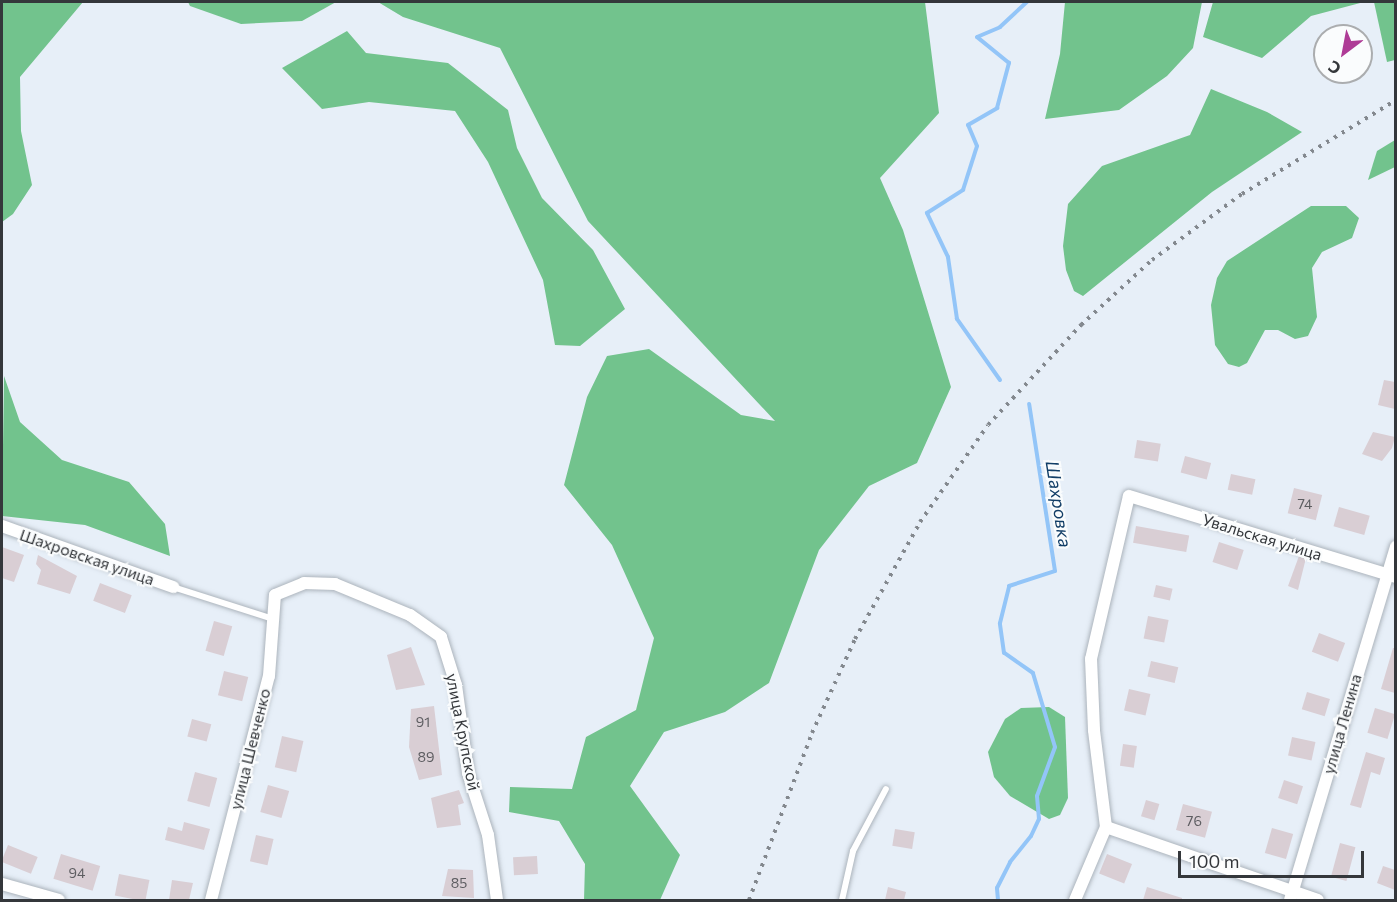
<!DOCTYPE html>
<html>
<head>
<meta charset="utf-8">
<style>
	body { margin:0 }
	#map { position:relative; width:1397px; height:902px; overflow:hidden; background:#e7eff8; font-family:Commissioner,sans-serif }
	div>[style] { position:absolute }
	.forest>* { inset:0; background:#72c38d }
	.stream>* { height:4px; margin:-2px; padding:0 2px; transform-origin:2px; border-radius:2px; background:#93c5f8 }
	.building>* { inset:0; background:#d9ced4; transform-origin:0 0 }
	.roads { filter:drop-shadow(0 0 2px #acb4bc) drop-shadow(0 0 2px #acb4bc) }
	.lane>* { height:6px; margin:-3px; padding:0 3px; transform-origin:3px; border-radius:3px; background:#fff }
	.street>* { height:12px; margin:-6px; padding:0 6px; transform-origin:6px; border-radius:6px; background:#fff }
	.rail>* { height:4px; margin-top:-2px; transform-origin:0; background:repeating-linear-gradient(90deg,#83888e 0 3px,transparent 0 9px) }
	span { translate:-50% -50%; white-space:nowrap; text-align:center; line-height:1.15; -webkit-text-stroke:4.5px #fafcfd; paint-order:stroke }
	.number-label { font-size:14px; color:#5d5d61 }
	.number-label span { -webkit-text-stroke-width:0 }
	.street-label { font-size:16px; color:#34373b }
	.water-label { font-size:18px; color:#123e67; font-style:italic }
	.frame { position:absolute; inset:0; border:3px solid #34373b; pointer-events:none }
	.north { position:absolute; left:1313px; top:24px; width:60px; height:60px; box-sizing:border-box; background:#fafcfd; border:2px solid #abadaf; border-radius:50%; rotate:212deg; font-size:16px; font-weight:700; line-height:24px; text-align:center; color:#34373b }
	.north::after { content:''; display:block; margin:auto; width:21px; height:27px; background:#ae3b96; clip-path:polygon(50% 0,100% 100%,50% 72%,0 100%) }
	.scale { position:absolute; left:1178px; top:851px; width:186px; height:27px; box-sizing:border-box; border:3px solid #34373b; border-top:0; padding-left:8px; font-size:18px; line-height:21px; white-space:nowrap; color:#34373b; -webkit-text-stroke:4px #fafcfd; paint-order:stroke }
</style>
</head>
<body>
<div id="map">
	<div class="forest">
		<div style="clip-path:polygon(2px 2px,83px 2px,20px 77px,21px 131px,32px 185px,13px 214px,2px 222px)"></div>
		<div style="clip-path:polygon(188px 2px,336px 2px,302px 21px,241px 24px,190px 6px)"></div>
		<div style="clip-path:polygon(378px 2px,925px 2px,939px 113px,880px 178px,903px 230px,951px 387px,917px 463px,869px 486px,819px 550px,769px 683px,725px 712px,664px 732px,630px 786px,680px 855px,660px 900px,584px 900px,585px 864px,559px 821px,509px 812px,510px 787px,572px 789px,586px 737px,636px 710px,654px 638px,612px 545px,564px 485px,587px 397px,607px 356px,649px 349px,741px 415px,775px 421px,588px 221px,500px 48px,403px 17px)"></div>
		<div style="clip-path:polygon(1065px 2px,1202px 2px,1193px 48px,1167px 76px,1119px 110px,1045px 119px,1060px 54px)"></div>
		<div style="clip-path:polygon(1213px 2px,1364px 2px,1311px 16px,1262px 58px,1203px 37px)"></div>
		<div style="clip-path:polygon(1374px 2px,1395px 2px,1395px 60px,1387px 62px)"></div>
		<div style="clip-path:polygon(347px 31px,366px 53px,448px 63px,508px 110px,517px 148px,542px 198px,593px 250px,625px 309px,580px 346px,555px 345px,543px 280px,488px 162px,455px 111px,369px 102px,322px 109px,282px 68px)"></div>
		<div style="clip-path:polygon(1211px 89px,1267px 112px,1302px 132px,1212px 192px,1083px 296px,1074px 291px,1066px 270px,1063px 246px,1068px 204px,1102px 166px,1190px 135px)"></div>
		<div style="clip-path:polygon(1395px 140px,1395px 167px,1368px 180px,1377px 151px)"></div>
		<div style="clip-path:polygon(1311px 206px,1346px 206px,1359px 218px,1352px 238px,1322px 252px,1312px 268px,1317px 317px,1308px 336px,1295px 339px,1278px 330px,1265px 330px,1247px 363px,1239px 367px,1228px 364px,1215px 345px,1211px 305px,1217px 278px,1227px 261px)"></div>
		<div style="clip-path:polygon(4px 376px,20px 422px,62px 460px,129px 482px,165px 524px,170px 556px,85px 525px,2px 516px)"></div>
		<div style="clip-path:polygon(1049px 707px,1065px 717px,1068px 798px,1060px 815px,1049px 819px,1010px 796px,994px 777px,988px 752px,1005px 719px,1021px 708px)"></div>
	</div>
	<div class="stream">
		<div style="left:1000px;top:380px;width:75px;rotate:-125.2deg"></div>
		<div style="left:957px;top:319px;width:63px;rotate:-98.3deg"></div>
		<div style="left:948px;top:257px;width:49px;rotate:-115.5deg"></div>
		<div style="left:927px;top:213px;width:43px;rotate:-32.6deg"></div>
		<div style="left:963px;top:190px;width:46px;rotate:-72.3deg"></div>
		<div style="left:977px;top:146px;width:23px;rotate:-113deg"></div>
		<div style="left:968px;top:125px;width:34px;rotate:-30deg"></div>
		<div style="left:997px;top:108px;width:47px;rotate:-75.1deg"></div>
		<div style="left:1009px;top:63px;width:41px;rotate:-140.9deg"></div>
		<div style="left:977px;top:37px;width:25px;rotate:-23deg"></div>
		<div style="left:1000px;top:27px;width:37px;rotate:-43deg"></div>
		<div style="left:998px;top:900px;width:12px;rotate:-95deg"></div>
		<div style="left:997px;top:888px;width:29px;rotate:-63deg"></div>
		<div style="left:1010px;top:862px;width:33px;rotate:-51deg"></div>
		<div style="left:1031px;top:836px;width:19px;rotate:-65deg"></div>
		<div style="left:1039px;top:819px;width:23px;rotate:-95deg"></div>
		<div style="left:1037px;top:796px;width:52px;rotate:-69.8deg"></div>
		<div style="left:1055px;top:747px;width:77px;rotate:-106.6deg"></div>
		<div style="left:1033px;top:673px;width:35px;rotate:-145deg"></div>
		<div style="left:1004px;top:653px;width:30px;rotate:-98deg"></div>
		<div style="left:1000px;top:623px;width:38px;rotate:-76deg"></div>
		<div style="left:1009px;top:586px;width:48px;rotate:-18.1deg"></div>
		<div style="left:1055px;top:571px;width:169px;rotate:-98.8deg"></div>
	</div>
	<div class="building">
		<div style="clip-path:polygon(1384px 380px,1395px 382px,1395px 409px,1378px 405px)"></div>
		<div style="clip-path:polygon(1373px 432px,1395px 437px,1392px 448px,1382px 461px,1362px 454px)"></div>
		<div style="left:1137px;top:440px;width:24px;height:18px;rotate:9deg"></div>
		<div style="left:1185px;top:456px;width:27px;height:17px;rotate:15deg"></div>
		<div style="left:1231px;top:474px;width:25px;height:16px;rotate:12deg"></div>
		<div style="left:1294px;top:488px;width:29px;height:26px;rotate:14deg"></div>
		<div style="left:1339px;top:507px;width:32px;height:20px;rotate:16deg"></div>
		<div style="left:1136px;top:526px;width:54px;height:17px;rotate:10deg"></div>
		<div style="left:1219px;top:542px;width:26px;height:21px;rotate:18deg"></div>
		<div style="clip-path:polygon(2px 547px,24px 555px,14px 582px,2px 578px)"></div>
		<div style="clip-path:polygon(38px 555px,77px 576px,70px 594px,37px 584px,41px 570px,36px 564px)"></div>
		<div style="clip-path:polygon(1299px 556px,1306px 558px,1298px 590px,1288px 586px)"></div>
		<div style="left:100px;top:583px;width:34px;height:19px;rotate:21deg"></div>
		<div style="left:1156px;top:585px;width:17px;height:12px;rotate:13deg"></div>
		<div style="left:1148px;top:616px;width:21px;height:23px;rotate:11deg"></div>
		<div style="left:214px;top:621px;width:19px;height:31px;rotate:16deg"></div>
		<div style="left:1319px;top:633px;width:28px;height:20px;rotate:21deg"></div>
		<div style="clip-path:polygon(411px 647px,425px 685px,396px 690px,387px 655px)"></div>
		<div style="clip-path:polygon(1393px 648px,1395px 648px,1395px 693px,1381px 689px)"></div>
		<div style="left:1151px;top:661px;width:28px;height:16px;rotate:13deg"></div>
		<div style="left:224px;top:671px;width:25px;height:25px;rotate:14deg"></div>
		<div style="left:1129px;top:689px;width:22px;height:22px;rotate:13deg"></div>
		<div style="left:1307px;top:692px;width:24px;height:18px;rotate:17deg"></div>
		<div style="clip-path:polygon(434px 706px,442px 775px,419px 780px,409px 747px,411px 709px)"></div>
		<div style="left:1375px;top:708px;width:21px;height:26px;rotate:17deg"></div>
		<div style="left:192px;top:719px;width:20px;height:18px;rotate:15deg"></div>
		<div style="left:282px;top:736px;width:22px;height:32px;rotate:13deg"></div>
		<div style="left:1292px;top:737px;width:24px;height:19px;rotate:12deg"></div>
		<div style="left:1123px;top:744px;width:14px;height:22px;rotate:8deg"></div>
		<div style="clip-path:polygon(1366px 752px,1385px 758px,1380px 775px,1371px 772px,1361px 808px,1350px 805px)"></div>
		<div style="left:195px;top:772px;width:23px;height:30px;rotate:15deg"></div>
		<div style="left:1284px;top:780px;width:20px;height:19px;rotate:18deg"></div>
		<div style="left:268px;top:785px;width:22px;height:28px;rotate:16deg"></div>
		<div style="clip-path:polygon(459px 790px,464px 803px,458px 805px,461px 825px,437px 828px,431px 798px)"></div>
		<div style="left:1146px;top:800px;width:14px;height:17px;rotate:17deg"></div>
		<div style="left:1183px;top:804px;width:30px;height:27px;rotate:15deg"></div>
		<div style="clip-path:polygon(184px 822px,210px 829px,204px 850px,165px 840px,168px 827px,182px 831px)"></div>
		<div style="left:1272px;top:828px;width:22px;height:26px;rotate:16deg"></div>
		<div style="left:895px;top:829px;width:20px;height:17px;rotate:9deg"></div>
		<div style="left:256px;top:835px;width:18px;height:27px;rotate:13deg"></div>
		<div style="left:1340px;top:843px;width:16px;height:35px;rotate:15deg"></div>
		<div style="left:8px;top:845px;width:32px;height:18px;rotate:22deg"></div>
		<div style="left:61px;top:854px;width:41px;height:26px;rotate:17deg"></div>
		<div style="left:1107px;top:854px;width:27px;height:21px;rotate:22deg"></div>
		<div style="left:537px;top:856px;width:18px;height:24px;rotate:87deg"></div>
		<div style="clip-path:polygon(1383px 866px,1395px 870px,1395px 890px,1377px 883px)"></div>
		<div style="clip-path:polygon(448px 869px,473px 870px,474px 898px,442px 896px)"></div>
		<div style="left:119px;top:874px;width:31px;height:22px;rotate:11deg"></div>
		<div style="clip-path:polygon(172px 880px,193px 883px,189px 900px,169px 900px)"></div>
		<div style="clip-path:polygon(888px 887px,906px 892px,904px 900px,885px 900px)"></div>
		<div style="clip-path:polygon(1147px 887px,1182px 898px,1182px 900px,1143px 900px)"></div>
	</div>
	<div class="roads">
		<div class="lane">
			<div style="left:173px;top:587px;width:105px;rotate:17.7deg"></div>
			<div style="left:842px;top:900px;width:50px;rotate:-77.3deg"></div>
			<div style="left:853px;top:851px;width:70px;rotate:-62deg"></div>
		</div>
		<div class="street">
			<div style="left:2px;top:526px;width:182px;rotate:19.6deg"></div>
			<div style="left:1106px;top:827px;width:224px;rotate:19deg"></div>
			<div style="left:2px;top:884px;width:59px;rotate:15.7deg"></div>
			<div style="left:211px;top:900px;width:231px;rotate:-75.5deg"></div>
			<div style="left:269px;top:676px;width:81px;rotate:-85.8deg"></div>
			<div style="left:275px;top:595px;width:31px;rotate:-22deg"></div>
			<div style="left:304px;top:583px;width:31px;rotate:2deg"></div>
			<div style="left:335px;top:584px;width:81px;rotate:22.5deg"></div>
			<div style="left:410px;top:615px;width:38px;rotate:35deg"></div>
			<div style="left:441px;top:637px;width:50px;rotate:72.6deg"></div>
			<div style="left:456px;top:685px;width:89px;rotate:82.2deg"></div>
			<div style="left:468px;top:773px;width:65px;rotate:72.1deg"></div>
			<div style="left:488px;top:835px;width:66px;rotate:82.1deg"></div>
			<div style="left:1075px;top:900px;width:79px;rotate:-67deg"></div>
			<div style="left:1106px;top:827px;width:98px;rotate:-97.1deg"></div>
			<div style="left:1094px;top:730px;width:71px;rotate:-92.4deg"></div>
			<div style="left:1091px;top:659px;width:167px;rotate:-76.9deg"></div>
			<div style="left:1129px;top:496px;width:279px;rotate:16.9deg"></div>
			<div style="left:1290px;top:900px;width:369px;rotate:-73.3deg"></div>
		</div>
	</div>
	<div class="rail">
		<div style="left:749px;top:900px;width:178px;rotate:-69.3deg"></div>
		<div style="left:812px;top:733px;width:103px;rotate:-65.4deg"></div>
		<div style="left:855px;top:639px;width:134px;rotate:-60.9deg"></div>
		<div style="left:920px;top:522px;width:118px;rotate:-55deg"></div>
		<div style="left:988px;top:425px;width:137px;rotate:-47.1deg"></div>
		<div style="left:1081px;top:325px;width:96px;rotate:-42.5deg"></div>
		<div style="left:1152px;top:260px;width:112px;rotate:-36.3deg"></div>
		<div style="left:1242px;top:194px;width:180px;rotate:-31.4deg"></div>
	</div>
	<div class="number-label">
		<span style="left:1305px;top:504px">74</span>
		<span style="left:423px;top:722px">91</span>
		<span style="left:426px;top:757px">89</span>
		<span style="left:1194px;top:821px">76</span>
		<span style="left:77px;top:873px">94</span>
		<span style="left:459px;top:883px">85</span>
	</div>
	<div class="street-label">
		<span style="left:1262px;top:537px;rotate:17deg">Увальская улица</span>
		<span style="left:87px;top:557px;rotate:19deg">Шахровская улица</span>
		<span style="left:1342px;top:724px;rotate:-74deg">улица Ленина</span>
		<span style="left:463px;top:732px;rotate:79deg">улица Крупской</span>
		<span style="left:250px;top:749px;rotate:-76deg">улица Шевченко</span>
	</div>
	<div class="water-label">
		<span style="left:1059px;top:504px;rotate:81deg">Шахровка</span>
	</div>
	<div class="frame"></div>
	<div class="north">С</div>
	<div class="scale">100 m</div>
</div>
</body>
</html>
